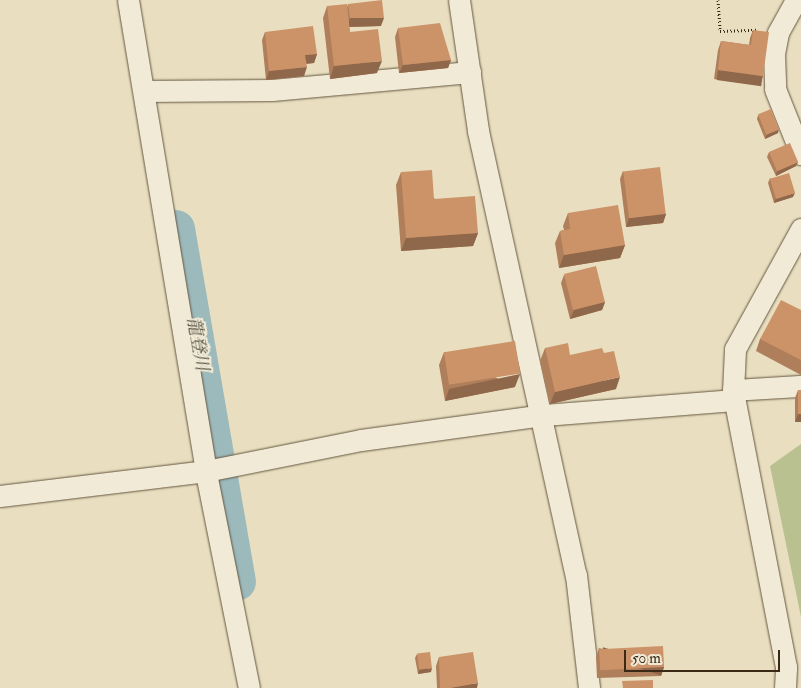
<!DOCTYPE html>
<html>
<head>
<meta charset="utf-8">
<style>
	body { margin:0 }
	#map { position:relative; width:801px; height:688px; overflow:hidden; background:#e9dfc0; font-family:"IM FELL Double Pica","Noto Serif JP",serif }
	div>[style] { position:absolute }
	.green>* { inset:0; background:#b9c190 }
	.river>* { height:38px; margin:-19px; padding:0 19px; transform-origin:19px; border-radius:19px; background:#9cbabc }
	.path>* { height:3px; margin-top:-1.5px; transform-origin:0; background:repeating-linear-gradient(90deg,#3a2915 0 1px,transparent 0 3.5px) }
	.roads { filter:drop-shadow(0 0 1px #665640) drop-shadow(0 0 1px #665640) }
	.minor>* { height:21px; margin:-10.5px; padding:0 10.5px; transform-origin:10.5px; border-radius:10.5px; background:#f1ead6 }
	.wall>* { inset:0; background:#af7e5a }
	.shaded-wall>* { inset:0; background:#8f674a; transform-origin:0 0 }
	.building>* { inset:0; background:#cc9369; transform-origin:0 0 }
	span { translate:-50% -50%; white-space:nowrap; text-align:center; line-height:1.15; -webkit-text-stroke:4px #f1ead6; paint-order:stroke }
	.water-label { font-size:18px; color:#524d3f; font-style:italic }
	.scale { position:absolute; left:624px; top:650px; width:156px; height:22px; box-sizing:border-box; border:2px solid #3a2915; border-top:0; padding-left:6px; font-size:15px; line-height:18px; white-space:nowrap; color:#3a2915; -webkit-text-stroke:4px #f1ead6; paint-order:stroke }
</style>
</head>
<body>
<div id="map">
	<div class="green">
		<div style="clip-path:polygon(801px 444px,801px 617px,770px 466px)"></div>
	</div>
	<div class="river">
		<div style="left:176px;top:229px;width:358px;rotate:80.2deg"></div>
	</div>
	<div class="path">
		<div style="left:718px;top:0;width:31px;rotate:86deg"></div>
		<div style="left:720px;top:31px;width:37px;rotate:-2deg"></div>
	</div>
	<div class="roads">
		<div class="minor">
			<div style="left:128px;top:0;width:484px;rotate:80.6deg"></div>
			<div style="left:207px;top:478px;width:214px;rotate:78.7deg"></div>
			<div style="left:459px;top:0;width:132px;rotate:81.7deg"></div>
			<div style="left:478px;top:131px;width:455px;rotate:77.6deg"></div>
			<div style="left:576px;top:575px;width:114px;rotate:83.4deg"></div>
			<div style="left:796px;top:0;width:38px;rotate:119deg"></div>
			<div style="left:778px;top:33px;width:20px;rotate:101deg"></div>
			<div style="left:774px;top:53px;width:36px;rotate:88deg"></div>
			<div style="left:775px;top:89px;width:70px;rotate:68.2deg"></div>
			<div style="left:144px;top:91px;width:128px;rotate:-0.4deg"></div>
			<div style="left:272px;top:90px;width:199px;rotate:-5.2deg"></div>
			<div style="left:733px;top:390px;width:68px;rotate:-3.4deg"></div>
			<div style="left:0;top:496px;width:208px;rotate:-6.9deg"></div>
			<div style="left:206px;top:471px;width:158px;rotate:-11.3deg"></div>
			<div style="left:361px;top:440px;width:185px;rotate:-7.8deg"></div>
			<div style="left:544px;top:415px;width:191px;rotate:-4.5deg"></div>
			<div style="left:785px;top:688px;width:21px;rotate:-87deg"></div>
			<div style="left:786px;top:667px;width:280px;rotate:-100.9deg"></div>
			<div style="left:733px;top:392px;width:43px;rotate:-87.3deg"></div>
			<div style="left:735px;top:349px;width:137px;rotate:-61.2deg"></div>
		</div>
	</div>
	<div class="wall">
		<div style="clip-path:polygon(348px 4px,381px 26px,349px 27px,350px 32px,377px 73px,330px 79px,323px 18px,327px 6px,347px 7px)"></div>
		<div style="clip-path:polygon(398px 28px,451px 60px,448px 68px,399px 73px,395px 37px)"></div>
		<div style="clip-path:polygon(753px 30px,763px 76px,760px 85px,714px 79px,718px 50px,721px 41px,749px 45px,750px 38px)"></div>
		<div style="clip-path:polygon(265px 32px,317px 54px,314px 63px,306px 64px,304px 76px,266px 80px,262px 40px)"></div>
		<div style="clip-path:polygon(758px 115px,778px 133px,765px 139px,757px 119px)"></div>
		<div style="clip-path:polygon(769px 152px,798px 162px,796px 166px,776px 176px,767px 157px)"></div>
		<div style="clip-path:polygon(623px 171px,666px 214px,663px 223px,626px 227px,620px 179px)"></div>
		<div style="clip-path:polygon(401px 172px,478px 233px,473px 246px,401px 251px,396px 185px)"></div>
		<div style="clip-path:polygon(770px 178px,793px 197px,774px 203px,768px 183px)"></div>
		<div style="clip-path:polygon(568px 213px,625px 245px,620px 258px,559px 268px,555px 243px,560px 231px,564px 230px,563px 226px)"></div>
		<div style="clip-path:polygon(564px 275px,605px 302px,602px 310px,570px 319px,561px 283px)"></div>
		<div style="clip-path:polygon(801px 310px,801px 375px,756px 351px,760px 339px)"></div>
		<div style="clip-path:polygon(545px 348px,570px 355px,616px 389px,550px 404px,540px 361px)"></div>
		<div style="clip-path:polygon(444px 352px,515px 387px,445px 401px,439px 365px)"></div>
		<div style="clip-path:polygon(798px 390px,801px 422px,795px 422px,795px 398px)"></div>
		<div style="clip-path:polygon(599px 648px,664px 667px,661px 676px,597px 678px,596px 657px)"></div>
		<div style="clip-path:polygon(417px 654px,431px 672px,418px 674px,415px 658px)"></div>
		<div style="clip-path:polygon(439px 657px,477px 688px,437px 688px,436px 666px)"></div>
	</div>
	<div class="shaded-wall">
		<div style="clip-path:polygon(350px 18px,384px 18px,381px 26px,347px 27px)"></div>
		<div style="clip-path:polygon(317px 54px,314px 63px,302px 64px,305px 55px)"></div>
		<div style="clip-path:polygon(451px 60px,448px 68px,399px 73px,403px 65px)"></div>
		<div style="clip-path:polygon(382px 61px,377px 73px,330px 79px,334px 66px)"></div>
		<div style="clip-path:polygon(307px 67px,304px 76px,266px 80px,269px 71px)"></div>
		<div style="left:718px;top:70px;width:45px;height:10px;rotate:8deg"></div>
		<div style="clip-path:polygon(779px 129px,778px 133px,765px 139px,767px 134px)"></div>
		<div style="clip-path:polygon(798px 162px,796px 166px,776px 176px,777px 171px)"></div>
		<div style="clip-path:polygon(795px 193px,793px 197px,774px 203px,776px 198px)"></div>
		<div style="clip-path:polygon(666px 214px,663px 223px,626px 227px,629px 218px)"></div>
		<div style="clip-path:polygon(478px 233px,473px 246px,401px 251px,406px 238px)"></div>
		<div style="clip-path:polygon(625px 245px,620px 258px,559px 268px,564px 255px)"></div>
		<div style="clip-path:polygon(605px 302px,602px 310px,570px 319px,574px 310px)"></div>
		<div style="clip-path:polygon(520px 374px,515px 387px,445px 401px,449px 389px)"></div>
		<div style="clip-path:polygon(620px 377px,616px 389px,550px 404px,555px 392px)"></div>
		<div style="clip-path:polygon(798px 414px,801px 414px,801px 422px,795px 422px)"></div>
		<div style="left:664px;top:667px;width:9px;height:64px;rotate:108deg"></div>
		<div style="clip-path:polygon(432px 668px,431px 672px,418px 674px,419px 670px)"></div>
		<div style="clip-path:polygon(478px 683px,477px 688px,450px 688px)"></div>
	</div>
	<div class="building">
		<div style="clip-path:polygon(382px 0,384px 18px,350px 18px,348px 4px)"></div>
		<div style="clip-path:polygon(347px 4px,350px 32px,378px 29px,382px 61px,334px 66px,327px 6px)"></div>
		<div style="clip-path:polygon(440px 23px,451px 60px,403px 65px,398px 28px)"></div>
		<div style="clip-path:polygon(313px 26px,317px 54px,305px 55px,307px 67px,269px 71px,265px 32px)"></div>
		<div style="clip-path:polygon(753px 30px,769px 32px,763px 76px,718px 70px,721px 41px,751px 45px)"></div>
		<div style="left:771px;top:109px;width:22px;height:14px;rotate:68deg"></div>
		<div style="left:790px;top:143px;width:21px;height:23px;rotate:67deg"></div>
		<div style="left:660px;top:167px;width:47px;height:37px;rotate:83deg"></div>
		<div style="clip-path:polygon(432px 170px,434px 199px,475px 196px,478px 233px,406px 238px,401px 172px)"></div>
		<div style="left:789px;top:173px;width:21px;height:20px;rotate:73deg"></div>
		<div style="clip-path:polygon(618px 205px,625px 245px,564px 255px,560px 231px,570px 229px,568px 213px)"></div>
		<div style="left:596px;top:266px;width:37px;height:33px;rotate:76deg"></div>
		<div style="clip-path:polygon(781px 300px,801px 310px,801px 360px,760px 339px)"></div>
		<div style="left:515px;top:341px;width:33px;height:72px;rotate:81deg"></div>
		<div style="clip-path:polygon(568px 343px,570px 355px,602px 348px,604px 353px,614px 351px,620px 377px,555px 392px,545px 348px)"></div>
		<div style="left:798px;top:390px;width:3px;height:24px"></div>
		<div style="left:663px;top:646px;width:21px;height:64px;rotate:87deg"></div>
		<div style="left:430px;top:652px;width:16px;height:13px;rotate:83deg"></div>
		<div style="clip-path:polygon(473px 652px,478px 683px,450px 688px,440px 688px,439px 657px)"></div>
		<div style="clip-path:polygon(653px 680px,653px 688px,623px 688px,622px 681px)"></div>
	</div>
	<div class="water-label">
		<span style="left:197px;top:344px;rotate:80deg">龍登川</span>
	</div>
	<div class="scale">50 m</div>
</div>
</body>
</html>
